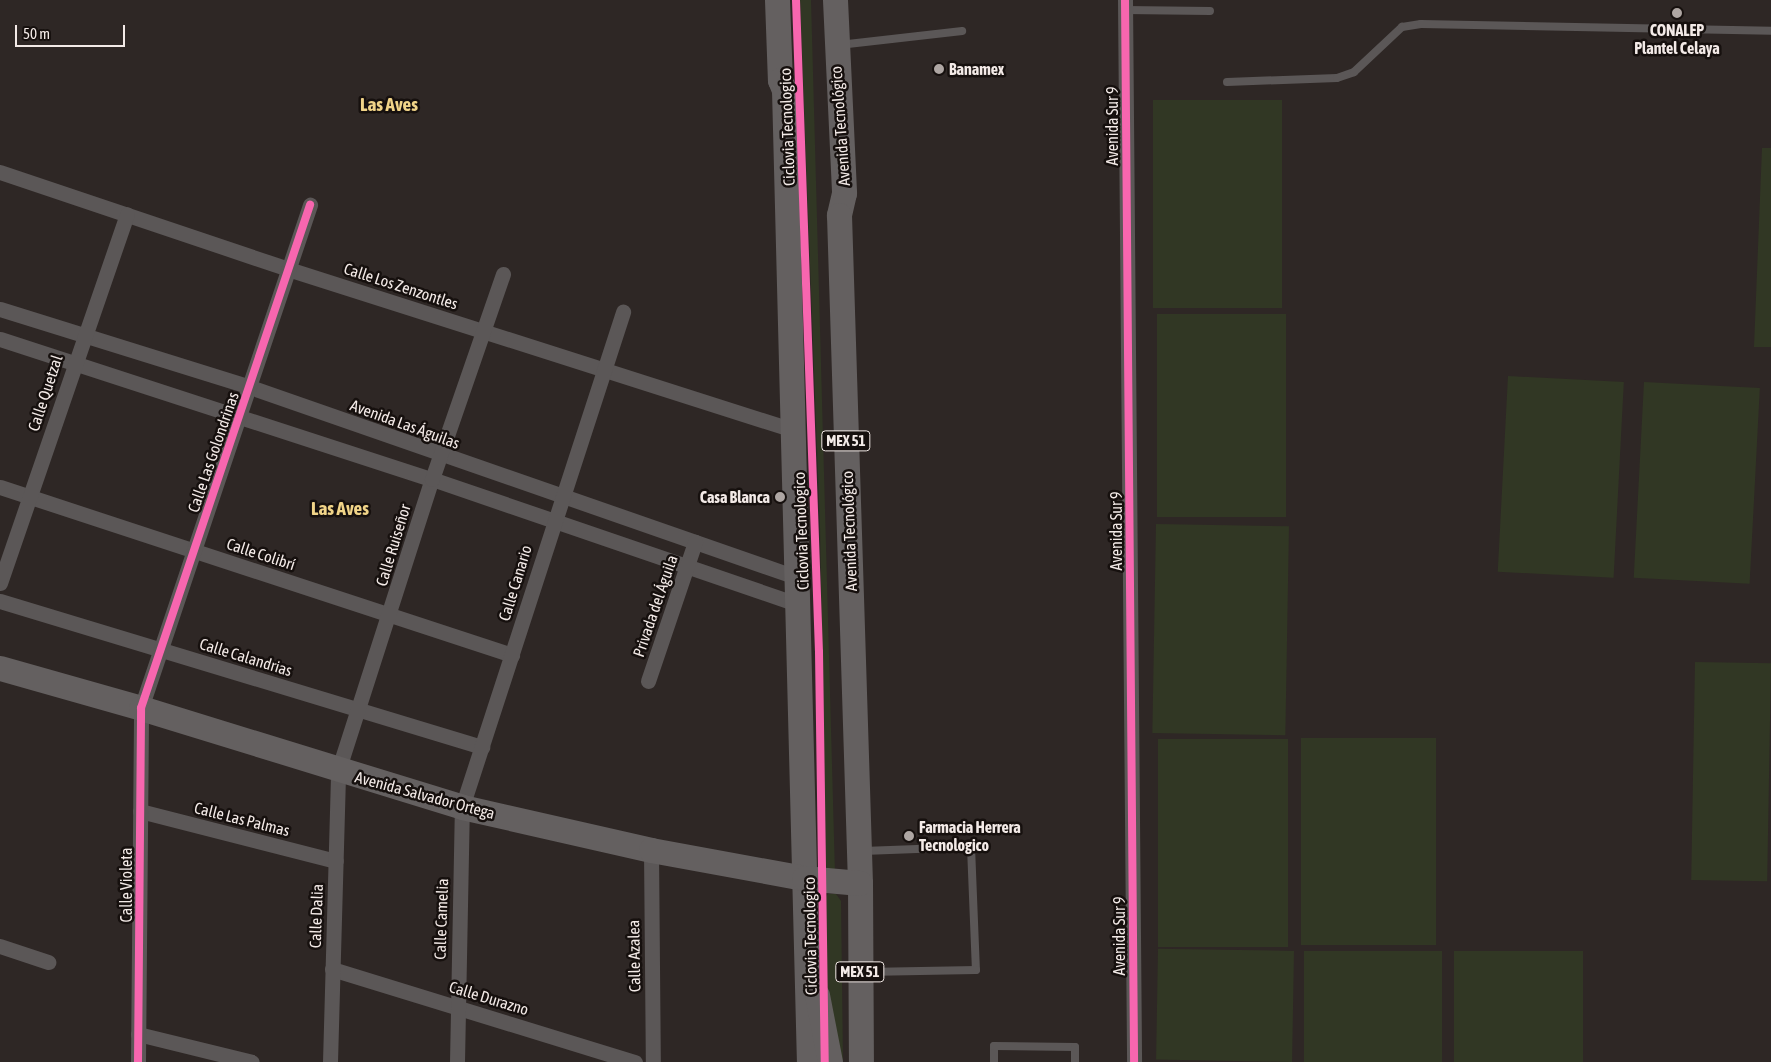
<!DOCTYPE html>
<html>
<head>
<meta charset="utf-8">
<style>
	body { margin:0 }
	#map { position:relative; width:1771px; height:1062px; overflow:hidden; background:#2e2725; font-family:"Asap Condensed",sans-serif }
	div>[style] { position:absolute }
	.green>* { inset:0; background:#313724; transform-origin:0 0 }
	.service>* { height:8px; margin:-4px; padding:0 4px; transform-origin:4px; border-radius:4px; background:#5b5757 }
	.minor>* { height:15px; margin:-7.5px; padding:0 7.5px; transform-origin:7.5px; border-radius:7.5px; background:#5b5757 }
	.primary>* { height:25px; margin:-12.5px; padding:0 12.5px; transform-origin:12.5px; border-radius:12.5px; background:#646060 }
	.cycleway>* { height:8px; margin:-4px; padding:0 4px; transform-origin:4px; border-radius:4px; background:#f766af }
	.dots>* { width:14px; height:14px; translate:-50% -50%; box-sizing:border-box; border:2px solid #16100e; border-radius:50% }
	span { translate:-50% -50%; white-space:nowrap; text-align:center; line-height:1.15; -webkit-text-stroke:5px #16100e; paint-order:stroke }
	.shield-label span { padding:1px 4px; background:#16100e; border:1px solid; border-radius:4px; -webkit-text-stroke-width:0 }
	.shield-label { font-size:15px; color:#f3eae7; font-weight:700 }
	.poi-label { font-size:16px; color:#f3eae7; font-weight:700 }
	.left { translate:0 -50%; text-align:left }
	.right { translate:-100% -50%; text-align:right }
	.street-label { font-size:16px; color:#f3eae7 }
	.quarter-label { font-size:19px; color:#f1d488; font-weight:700 }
	.scale { position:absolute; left:15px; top:25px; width:110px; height:22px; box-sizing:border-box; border:2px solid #f3eae7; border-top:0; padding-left:6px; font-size:15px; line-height:18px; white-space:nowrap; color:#f3eae7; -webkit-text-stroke:4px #16100e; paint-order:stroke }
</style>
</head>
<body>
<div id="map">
	<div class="green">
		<div style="clip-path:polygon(800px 0,811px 0,835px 874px,827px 873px,826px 864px,820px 526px)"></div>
		<div style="left:1153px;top:100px;width:129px;height:208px"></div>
		<div style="clip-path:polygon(1762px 148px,1771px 148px,1771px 347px,1754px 347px)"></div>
		<div style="left:1157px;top:314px;width:129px;height:203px"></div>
		<div style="left:1508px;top:376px;width:116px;height:196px;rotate:3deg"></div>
		<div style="left:1644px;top:382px;width:116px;height:196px;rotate:3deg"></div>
		<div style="left:1156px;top:524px;width:133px;height:209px;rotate:1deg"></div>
		<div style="left:1695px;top:662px;width:76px;height:218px;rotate:1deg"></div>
		<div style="left:1301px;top:738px;width:135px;height:207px"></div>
		<div style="left:1158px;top:739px;width:130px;height:208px"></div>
		<div style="clip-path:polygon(828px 894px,836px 894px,841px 901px,843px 1062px,831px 1062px,823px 942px,823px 900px)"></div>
		<div style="left:1294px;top:951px;width:111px;height:136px;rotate:91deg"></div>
		<div style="left:1304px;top:951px;width:138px;height:111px"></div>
		<div style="left:1454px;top:951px;width:129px;height:111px"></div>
	</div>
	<div class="service">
		<div style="left:1125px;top:10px;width:85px;rotate:0.7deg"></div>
		<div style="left:839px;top:45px;width:124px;rotate:-6.5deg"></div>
		<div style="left:1227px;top:82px;width:110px;rotate:-2.1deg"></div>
		<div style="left:1337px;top:78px;width:18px;rotate:-19deg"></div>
		<div style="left:1354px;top:72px;width:66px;rotate:-43.2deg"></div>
		<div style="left:1402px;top:27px;width:19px;rotate:-9deg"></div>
		<div style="left:1421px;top:24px;width:350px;rotate:1.1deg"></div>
		<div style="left:863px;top:851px;width:108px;rotate:-2.1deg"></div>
		<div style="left:971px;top:847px;width:123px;rotate:87.7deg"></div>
		<div style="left:976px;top:970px;width:111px;rotate:179deg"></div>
		<div style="left:994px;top:1062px;width:16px;rotate:-90deg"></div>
		<div style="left:994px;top:1046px;width:81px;rotate:0.7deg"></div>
		<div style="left:1075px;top:1047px;width:15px;rotate:90deg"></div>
	</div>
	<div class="minor">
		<div style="left:1125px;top:0;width:1062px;rotate:89.51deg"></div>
		<div style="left:0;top:172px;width:304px;rotate:18.6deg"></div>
		<div style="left:288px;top:269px;width:530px;rotate:17.68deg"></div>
		<div style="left:0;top:309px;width:262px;rotate:17.3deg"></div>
		<div style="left:250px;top:387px;width:578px;rotate:19.19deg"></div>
		<div style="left:0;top:339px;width:454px;rotate:18deg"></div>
		<div style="left:432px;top:479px;width:386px;rotate:18.9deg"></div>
		<div style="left:0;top:487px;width:539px;rotate:18.17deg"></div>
		<div style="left:0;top:583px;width:390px;rotate:-71deg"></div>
		<div style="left:0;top:601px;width:504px;rotate:16.85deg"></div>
		<div style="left:648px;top:681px;width:147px;rotate:-71.3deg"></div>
		<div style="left:140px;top:811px;width:202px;rotate:14.3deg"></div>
		<div style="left:651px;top:850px;width:212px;rotate:89.5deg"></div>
		<div style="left:0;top:946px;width:51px;rotate:18.4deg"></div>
		<div style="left:332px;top:969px;width:317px;rotate:17.1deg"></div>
		<div style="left:138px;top:1034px;width:117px;rotate:13.8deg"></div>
		<div style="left:138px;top:1062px;width:354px;rotate:-89.5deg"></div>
		<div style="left:141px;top:708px;width:531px;rotate:-71.43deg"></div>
		<div style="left:330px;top:1062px;width:291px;rotate:-88.4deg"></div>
		<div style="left:338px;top:771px;width:307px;rotate:-72.2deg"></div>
		<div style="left:432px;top:479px;width:217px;rotate:-70.9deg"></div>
		<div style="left:457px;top:1062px;width:255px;rotate:-88.9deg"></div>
		<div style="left:462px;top:807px;width:521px;rotate:-71.98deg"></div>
	</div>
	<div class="primary">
		<div style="left:777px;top:0;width:80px;rotate:87.9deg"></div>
		<div style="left:780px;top:80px;width:11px;rotate:68deg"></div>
		<div style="left:784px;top:90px;width:972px;rotate:88.53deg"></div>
		<div style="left:835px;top:0;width:193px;rotate:87.3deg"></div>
		<div style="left:844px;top:193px;width:23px;rotate:103deg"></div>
		<div style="left:839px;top:215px;width:668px;rotate:88.2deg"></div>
		<div style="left:860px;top:883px;width:179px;rotate:89.7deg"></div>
		<div style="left:0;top:668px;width:147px;rotate:15.8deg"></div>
		<div style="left:141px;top:708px;width:336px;rotate:17.1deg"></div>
		<div style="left:462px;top:807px;width:194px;rotate:12.8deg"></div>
		<div style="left:651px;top:850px;width:156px;rotate:10.4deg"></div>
		<div style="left:804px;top:878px;width:56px;rotate:5.1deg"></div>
		<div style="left:817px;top:995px;width:68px;rotate:79deg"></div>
	</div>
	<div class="cycleway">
		<div style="left:796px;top:0;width:652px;rotate:87.98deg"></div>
		<div style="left:819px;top:652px;width:410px;rotate:89.2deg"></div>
		<div style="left:1125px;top:0;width:1062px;rotate:89.51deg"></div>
		<div style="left:138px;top:1062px;width:354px;rotate:-89.5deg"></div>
		<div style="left:141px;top:708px;width:531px;rotate:-71.43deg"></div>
	</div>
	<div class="dots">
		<div style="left:1677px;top:13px;background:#aea6a3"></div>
		<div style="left:939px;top:69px;background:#aea6a3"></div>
		<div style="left:780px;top:497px;background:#aea6a3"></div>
		<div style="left:909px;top:836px;background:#aea6a3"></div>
	</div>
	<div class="shield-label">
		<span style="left:846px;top:441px">MEX 51</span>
		<span style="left:860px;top:972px">MEX 51</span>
	</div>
	<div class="poi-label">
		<span style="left:1677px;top:39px">CONALEP<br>Plantel Celaya</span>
		<span class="left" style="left:949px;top:69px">Banamex</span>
		<span class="right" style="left:770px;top:497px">Casa Blanca</span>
		<span class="left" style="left:919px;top:836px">Farmacia Herrera<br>Tecnologico</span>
	</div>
	<div class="street-label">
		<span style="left:840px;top:126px;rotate:-94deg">Avenida Tecnológico</span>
		<span style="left:1112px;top:126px;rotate:-90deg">Avenida Sur 9</span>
		<span style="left:787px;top:127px;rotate:-92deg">Ciclovia Tecnologico</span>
		<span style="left:401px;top:286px;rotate:18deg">Calle Los Zenzontles</span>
		<span style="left:45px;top:393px;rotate:-72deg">Calle Quetzal</span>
		<span style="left:405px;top:424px;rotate:20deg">Avenida Las Águilas</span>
		<span style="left:213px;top:452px;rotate:-71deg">Calle Las Golondrinas</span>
		<span style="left:801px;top:531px;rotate:-92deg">Ciclovia Tecnologico</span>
		<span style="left:849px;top:531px;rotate:-92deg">Avenida Tecnológico</span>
		<span style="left:1116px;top:531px;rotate:-90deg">Avenida Sur 9</span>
		<span style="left:393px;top:545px;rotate:-73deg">Calle Ruiseñor</span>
		<span style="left:261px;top:554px;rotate:18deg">Calle Colibrí</span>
		<span style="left:515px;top:583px;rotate:-73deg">Calle Canario</span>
		<span style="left:655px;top:606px;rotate:-71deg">Privada del Águila</span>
		<span style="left:246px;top:657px;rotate:17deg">Calle Calandrias</span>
		<span style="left:425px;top:795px;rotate:15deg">Avenida Salvador Ortega</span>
		<span style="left:242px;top:819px;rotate:14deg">Calle Las Palmas</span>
		<span style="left:126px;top:885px;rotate:-90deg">Calle Violeta</span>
		<span style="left:316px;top:916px;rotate:-88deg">Calle Dalia</span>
		<span style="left:441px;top:919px;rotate:-88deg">Calle Camelia</span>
		<span style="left:810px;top:936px;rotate:-91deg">Ciclovia Tecnologico</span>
		<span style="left:1119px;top:936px;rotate:-90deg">Avenida Sur 9</span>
		<span style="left:634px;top:956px;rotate:-91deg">Calle Azalea</span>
		<span style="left:489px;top:998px;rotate:17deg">Calle Durazno</span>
	</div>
	<div class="quarter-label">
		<span style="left:389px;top:105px">Las Aves</span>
		<span style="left:340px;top:509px">Las Aves</span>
	</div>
	<div class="scale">50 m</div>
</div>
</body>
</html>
